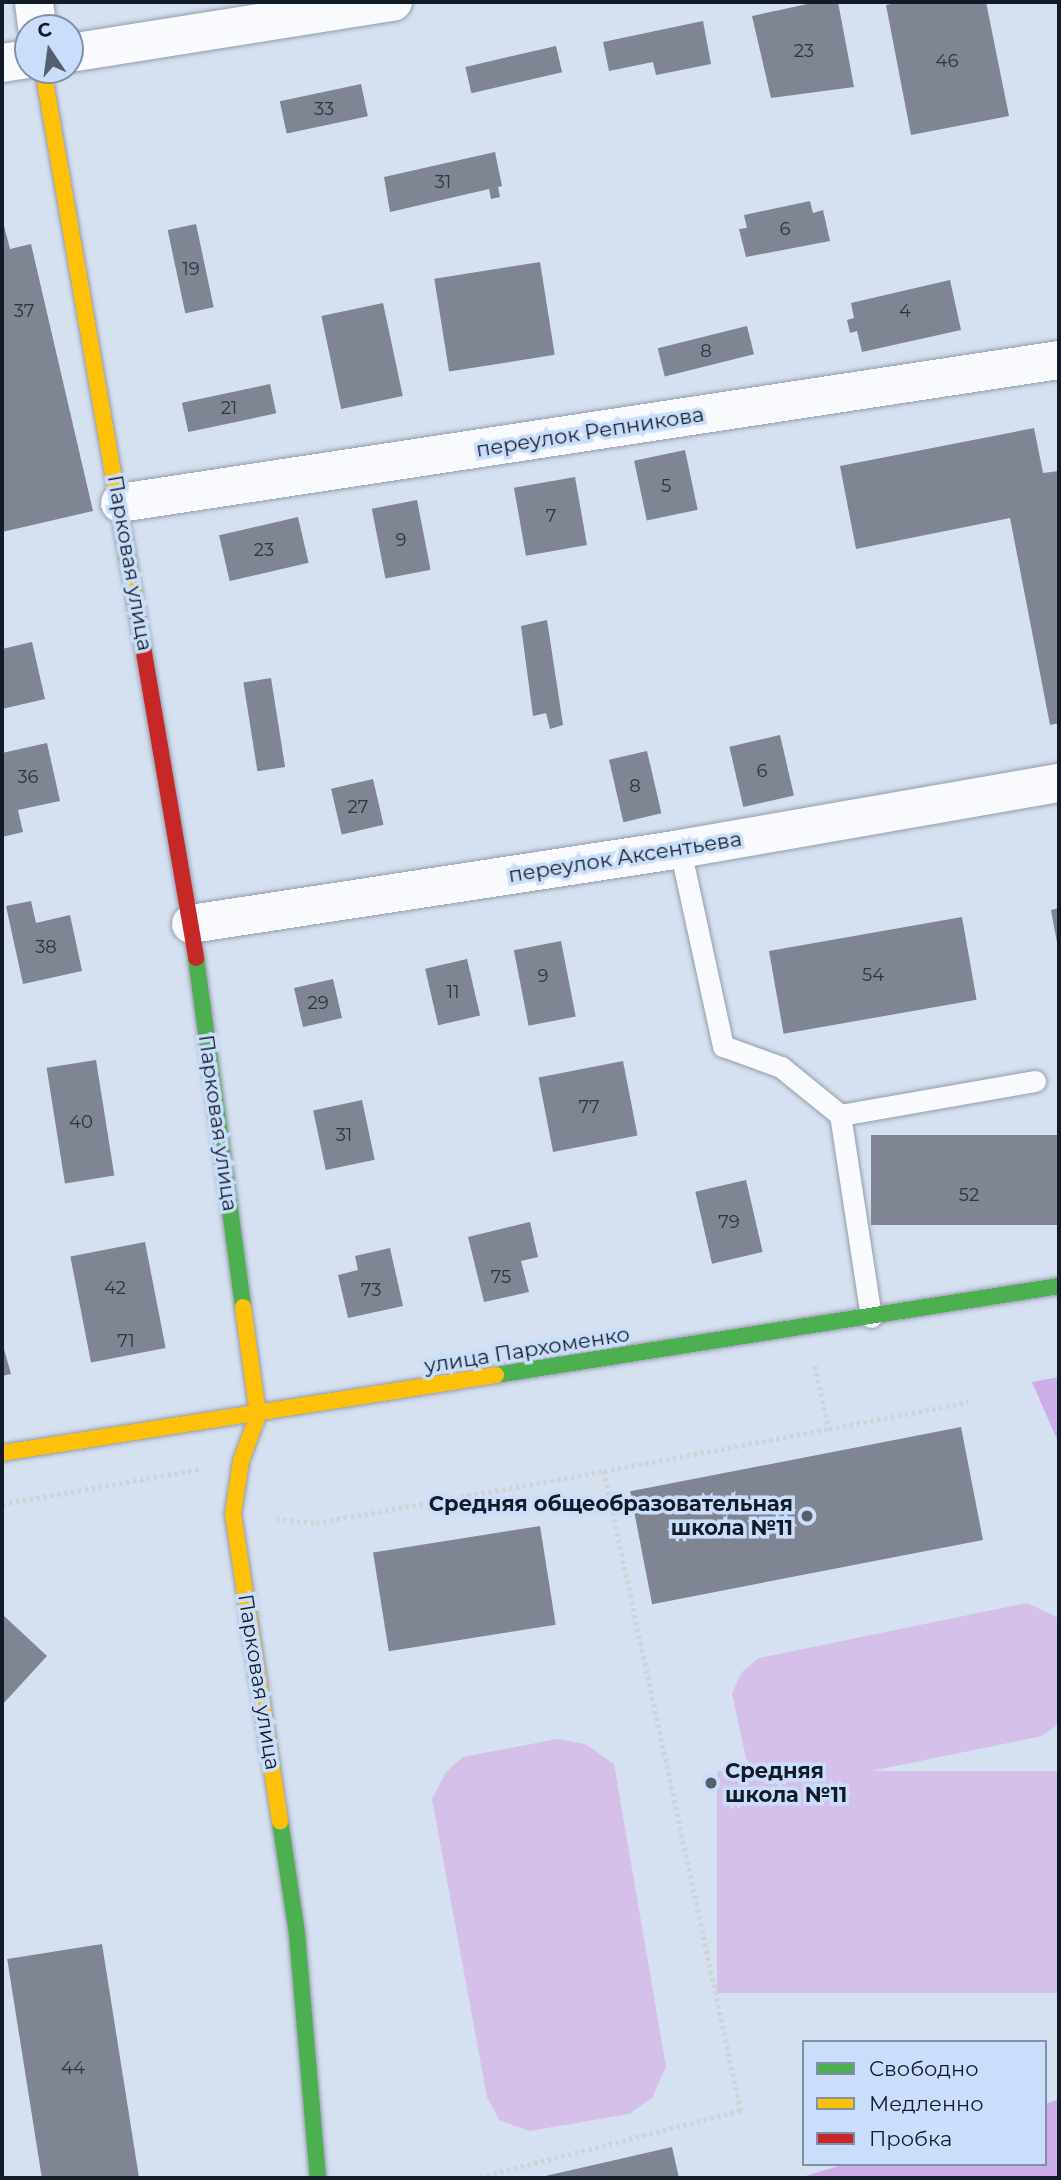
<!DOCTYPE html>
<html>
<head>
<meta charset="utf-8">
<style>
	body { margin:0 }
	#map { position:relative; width:1061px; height:2180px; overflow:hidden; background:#d5e0f0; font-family:Montserrat,sans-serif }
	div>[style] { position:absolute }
	.green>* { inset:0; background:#d4c0e9; transform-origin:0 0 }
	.forest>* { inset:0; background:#cdade7 }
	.building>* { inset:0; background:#7f8592; transform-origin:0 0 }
	.path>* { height:4.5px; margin-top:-2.25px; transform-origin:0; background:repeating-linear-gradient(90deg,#d0d3d8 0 3.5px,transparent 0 7px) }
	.roads { filter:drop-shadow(0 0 2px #939ca9) drop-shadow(0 0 2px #939ca9) }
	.lane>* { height:21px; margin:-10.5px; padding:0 10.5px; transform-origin:10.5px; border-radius:10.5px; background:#f9fafd }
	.street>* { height:38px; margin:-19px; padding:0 19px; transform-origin:19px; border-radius:19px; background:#f9fafd }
	.fast>* { height:16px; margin:-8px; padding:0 8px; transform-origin:8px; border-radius:8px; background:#4caf50 }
	.slow>* { height:16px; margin:-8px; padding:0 8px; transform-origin:8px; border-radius:8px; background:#ffc107 }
	.jam>* { height:16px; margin:-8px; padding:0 8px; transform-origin:8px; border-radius:8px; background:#c62828 }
	.dots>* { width:19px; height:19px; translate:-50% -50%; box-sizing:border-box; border:4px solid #cadefb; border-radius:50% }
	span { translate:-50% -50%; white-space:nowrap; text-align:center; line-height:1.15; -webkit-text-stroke:7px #cadefb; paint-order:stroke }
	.number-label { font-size:18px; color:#2d3642 }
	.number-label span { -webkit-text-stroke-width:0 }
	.street-label { font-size:21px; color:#121b27 }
	.poi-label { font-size:21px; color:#121b27; font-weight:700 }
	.right { translate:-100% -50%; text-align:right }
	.left { translate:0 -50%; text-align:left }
	.frame { position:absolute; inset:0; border:4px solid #121b27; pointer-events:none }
	.legend { position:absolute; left:802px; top:2040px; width:245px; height:126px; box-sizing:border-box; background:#cadefb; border:2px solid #8090a6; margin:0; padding:9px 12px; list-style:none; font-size:21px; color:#121b27 }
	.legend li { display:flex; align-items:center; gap:14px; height:35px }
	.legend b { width:35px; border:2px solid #8090a6 }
	.north { position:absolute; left:14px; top:14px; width:70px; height:70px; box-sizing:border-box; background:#cadefb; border:2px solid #8090a6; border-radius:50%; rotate:347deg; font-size:19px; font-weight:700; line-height:28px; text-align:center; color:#121b27 }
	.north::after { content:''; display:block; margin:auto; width:24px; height:32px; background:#56606d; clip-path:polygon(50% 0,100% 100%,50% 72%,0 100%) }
</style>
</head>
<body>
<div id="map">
	<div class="green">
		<div style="clip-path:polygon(1027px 1603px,1059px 1618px,1059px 1724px,1042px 1736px,778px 1790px,757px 1778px,746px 1758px,732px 1693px,742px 1672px,759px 1658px)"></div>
		<div style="clip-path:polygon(557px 1739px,585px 1744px,614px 1764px,666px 2067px,652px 2098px,629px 2114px,529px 2131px,499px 2120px,487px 2097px,432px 1799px,446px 1772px,463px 1757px)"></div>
		<div style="left:1059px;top:1771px;width:222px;height:342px;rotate:90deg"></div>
	</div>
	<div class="forest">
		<div style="clip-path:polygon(1059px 1377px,1059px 1444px,1032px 1382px)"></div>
		<div style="clip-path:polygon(1059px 2099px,1059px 2178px,799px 2178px,845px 2164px,1045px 2164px,1045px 2104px)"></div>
	</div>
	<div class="building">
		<div style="clip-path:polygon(817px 2px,838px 2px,854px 87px,771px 98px,752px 16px)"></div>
		<div style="clip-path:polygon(903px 2px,986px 2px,1009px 116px,911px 135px,886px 5px)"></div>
		<div style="clip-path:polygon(703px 21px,711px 64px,656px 75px,653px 62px,609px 71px,603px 42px)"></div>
		<div style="left:556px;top:46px;width:27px;height:93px;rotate:77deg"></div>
		<div style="left:361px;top:84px;width:33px;height:83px;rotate:78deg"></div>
		<div style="clip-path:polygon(495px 152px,502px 186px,498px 187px,500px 197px,491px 199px,489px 189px,390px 212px,384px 177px)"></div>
		<div style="clip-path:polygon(810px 201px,813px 213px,823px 210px,830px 241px,746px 257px,739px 229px,747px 228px,744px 215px)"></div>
		<div style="clip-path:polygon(2px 218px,10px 249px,31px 244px,93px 511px,2px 532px)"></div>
		<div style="left:196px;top:224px;width:85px;height:29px;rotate:78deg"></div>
		<div style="left:540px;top:262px;width:94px;height:107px;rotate:81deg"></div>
		<div style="clip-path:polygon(950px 280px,961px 330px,862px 352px,857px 331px,850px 333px,847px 320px,854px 318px,851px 303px)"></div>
		<div style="left:383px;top:303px;width:95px;height:63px;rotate:78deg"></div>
		<div style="left:747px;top:326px;width:29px;height:92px;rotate:76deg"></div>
		<div style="left:270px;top:384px;width:30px;height:90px;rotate:78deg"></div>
		<div style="clip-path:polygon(1034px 428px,1043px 473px,1059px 471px,1059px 723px,1050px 725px,1010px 518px,856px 549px,840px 466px)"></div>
		<div style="left:685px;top:450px;width:61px;height:52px;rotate:78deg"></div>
		<div style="left:575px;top:477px;width:69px;height:62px;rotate:80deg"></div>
		<div style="left:417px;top:500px;width:71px;height:46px;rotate:79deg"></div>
		<div style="left:298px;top:517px;width:47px;height:81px;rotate:77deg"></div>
		<div style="clip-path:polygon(547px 620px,563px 725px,550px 729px,546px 713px,533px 716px,521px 626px)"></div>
		<div style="clip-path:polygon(32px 642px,45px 699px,2px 709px,2px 649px)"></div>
		<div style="left:271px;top:678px;width:90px;height:28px;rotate:81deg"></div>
		<div style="left:780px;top:735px;width:62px;height:52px;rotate:77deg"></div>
		<div style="clip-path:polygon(47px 743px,60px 801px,18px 810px,23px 832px,2px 837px,2px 753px)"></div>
		<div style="left:647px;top:751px;width:64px;height:39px;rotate:77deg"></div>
		<div style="left:373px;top:779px;width:47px;height:43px;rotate:77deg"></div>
		<div style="clip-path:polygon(31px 901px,36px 923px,70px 915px,82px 971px,23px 984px,6px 906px)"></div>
		<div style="clip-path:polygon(1059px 908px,1059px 948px,1058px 948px,1051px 910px)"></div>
		<div style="left:962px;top:917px;width:84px;height:196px;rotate:80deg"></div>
		<div style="left:561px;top:941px;width:77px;height:48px;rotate:79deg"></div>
		<div style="left:467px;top:959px;width:58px;height:43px;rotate:77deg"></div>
		<div style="left:333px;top:979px;width:40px;height:40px;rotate:77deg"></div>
		<div style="left:96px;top:1060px;width:117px;height:50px;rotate:81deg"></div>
		<div style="left:623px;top:1061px;width:76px;height:86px;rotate:79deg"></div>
		<div style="left:362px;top:1100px;width:61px;height:50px;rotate:78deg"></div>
		<div style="left:1059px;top:1135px;width:90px;height:188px;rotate:90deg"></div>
		<div style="left:746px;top:1180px;width:74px;height:52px;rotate:77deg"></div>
		<div style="clip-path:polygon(530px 1222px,538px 1257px,521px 1261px,529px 1292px,484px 1302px,468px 1237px)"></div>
		<div style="left:145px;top:1242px;width:108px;height:76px;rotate:79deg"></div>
		<div style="clip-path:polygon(390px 1248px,403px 1306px,348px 1318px,338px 1275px,358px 1270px,355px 1256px)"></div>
		<div style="clip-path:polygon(2px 1342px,11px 1374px,2px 1376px)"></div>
		<div style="left:961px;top:1427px;width:115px;height:337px;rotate:79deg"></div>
		<div style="left:540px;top:1526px;width:100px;height:169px;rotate:81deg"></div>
		<div style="clip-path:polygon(2px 1614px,47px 1656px,2px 1705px)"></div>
		<div style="left:102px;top:1944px;width:237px;height:96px;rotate:81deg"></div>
		<div style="clip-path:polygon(672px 2147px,679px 2178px,541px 2178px,541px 2177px)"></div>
	</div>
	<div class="path">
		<div style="left:815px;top:1366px;width:65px;rotate:77.5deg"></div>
		<div style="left:829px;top:1429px;width:142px;rotate:-11deg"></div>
		<div style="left:604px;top:1471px;width:229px;rotate:-10.6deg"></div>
		<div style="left:2px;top:1504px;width:201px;rotate:-10deg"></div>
		<div style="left:276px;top:1519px;width:40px;rotate:5.7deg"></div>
		<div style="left:316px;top:1523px;width:293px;rotate:-10.2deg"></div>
		<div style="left:604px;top:1471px;width:654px;rotate:77.92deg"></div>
		<div style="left:741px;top:2111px;width:270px;rotate:165.7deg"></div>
	</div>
	<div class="roads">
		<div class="lane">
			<div style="left:680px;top:849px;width:202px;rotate:77.7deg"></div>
			<div style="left:723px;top:1046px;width:62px;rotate:19.9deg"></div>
			<div style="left:781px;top:1067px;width:76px;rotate:39.1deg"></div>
			<div style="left:871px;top:1317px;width:204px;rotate:-98.7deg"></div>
			<div style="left:840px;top:1115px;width:198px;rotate:-9.9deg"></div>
		</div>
		<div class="street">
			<div style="left:34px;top:2px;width:26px;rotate:83deg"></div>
			<div style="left:70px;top:53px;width:327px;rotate:-9deg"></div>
			<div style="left:2px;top:63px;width:26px;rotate:-9deg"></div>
			<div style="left:120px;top:503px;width:950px;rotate:-8.66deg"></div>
			<div style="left:191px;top:924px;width:495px;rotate:-8.7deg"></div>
			<div style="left:680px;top:849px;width:385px;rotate:-9.9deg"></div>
		</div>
		<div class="fast">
			<div style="left:196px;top:958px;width:352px;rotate:82.3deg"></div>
			<div style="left:496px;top:1375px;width:570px;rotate:-8.98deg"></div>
			<div style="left:280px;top:1821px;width:114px;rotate:81.4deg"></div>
			<div style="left:297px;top:1934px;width:245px;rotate:85.1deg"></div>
		</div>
		<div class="slow">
			<div style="left:43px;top:70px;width:544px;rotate:80.16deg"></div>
			<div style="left:243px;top:1307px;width:109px;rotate:82.1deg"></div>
			<div style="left:258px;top:1415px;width:49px;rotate:110.3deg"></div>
			<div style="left:241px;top:1461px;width:54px;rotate:98.6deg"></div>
			<div style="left:233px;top:1514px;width:311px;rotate:81.3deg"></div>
			<div style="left:2px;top:1453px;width:500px;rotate:-8.97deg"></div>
		</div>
		<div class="jam">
			<div style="left:136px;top:606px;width:357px;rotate:80.3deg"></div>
		</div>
	</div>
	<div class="dots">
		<div style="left:807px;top:1516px;background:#56606d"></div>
		<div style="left:711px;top:1783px;background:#56606d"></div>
	</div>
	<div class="number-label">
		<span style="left:804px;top:51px">23</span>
		<span style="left:947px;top:61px">46</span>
		<span style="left:324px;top:109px">33</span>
		<span style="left:443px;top:182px">31</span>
		<span style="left:785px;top:229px">6</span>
		<span style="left:191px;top:269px">19</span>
		<span style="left:24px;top:311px">37</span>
		<span style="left:905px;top:311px">4</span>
		<span style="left:706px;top:351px">8</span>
		<span style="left:229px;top:408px">21</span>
		<span style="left:666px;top:486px">5</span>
		<span style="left:551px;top:516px">7</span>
		<span style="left:401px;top:540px">9</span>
		<span style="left:264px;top:550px">23</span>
		<span style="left:762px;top:771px">6</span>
		<span style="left:28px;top:777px">36</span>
		<span style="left:635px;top:786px">8</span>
		<span style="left:358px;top:807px">27</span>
		<span style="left:46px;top:947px">38</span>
		<span style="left:873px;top:975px">54</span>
		<span style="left:543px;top:976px">9</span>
		<span style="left:453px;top:992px">11</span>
		<span style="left:318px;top:1003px">29</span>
		<span style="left:589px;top:1107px">77</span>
		<span style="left:81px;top:1122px">40</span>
		<span style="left:344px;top:1135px">31</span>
		<span style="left:969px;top:1195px">52</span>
		<span style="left:729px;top:1222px">79</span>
		<span style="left:501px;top:1277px">75</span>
		<span style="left:115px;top:1288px">42</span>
		<span style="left:371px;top:1290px">73</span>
		<span style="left:126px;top:1341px">71</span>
		<span style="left:73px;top:2068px">44</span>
	</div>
	<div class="street-label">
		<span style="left:590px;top:432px;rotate:-9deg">переулок Репникова</span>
		<span style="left:130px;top:563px;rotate:80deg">Парковая улица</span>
		<span style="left:625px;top:857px;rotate:-9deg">переулок Аксентьева</span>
		<span style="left:218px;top:1123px;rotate:82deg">Парковая улица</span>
		<span style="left:527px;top:1350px;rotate:-9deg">улица Пархоменко</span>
		<span style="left:259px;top:1682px;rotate:81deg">Парковая улица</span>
	</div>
	<div class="poi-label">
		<span class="right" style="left:793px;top:1516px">Средняя общеобразовательная<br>школа №11</span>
		<span class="left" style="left:725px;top:1783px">Средняя<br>школа №11</span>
	</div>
	<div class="frame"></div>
	<ul class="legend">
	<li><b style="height:9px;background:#4caf50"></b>Свободно</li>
	<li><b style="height:9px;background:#ffc107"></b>Медленно</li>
	<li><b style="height:9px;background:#c62828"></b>Пробка</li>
	</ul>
	<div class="north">С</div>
</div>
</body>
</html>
